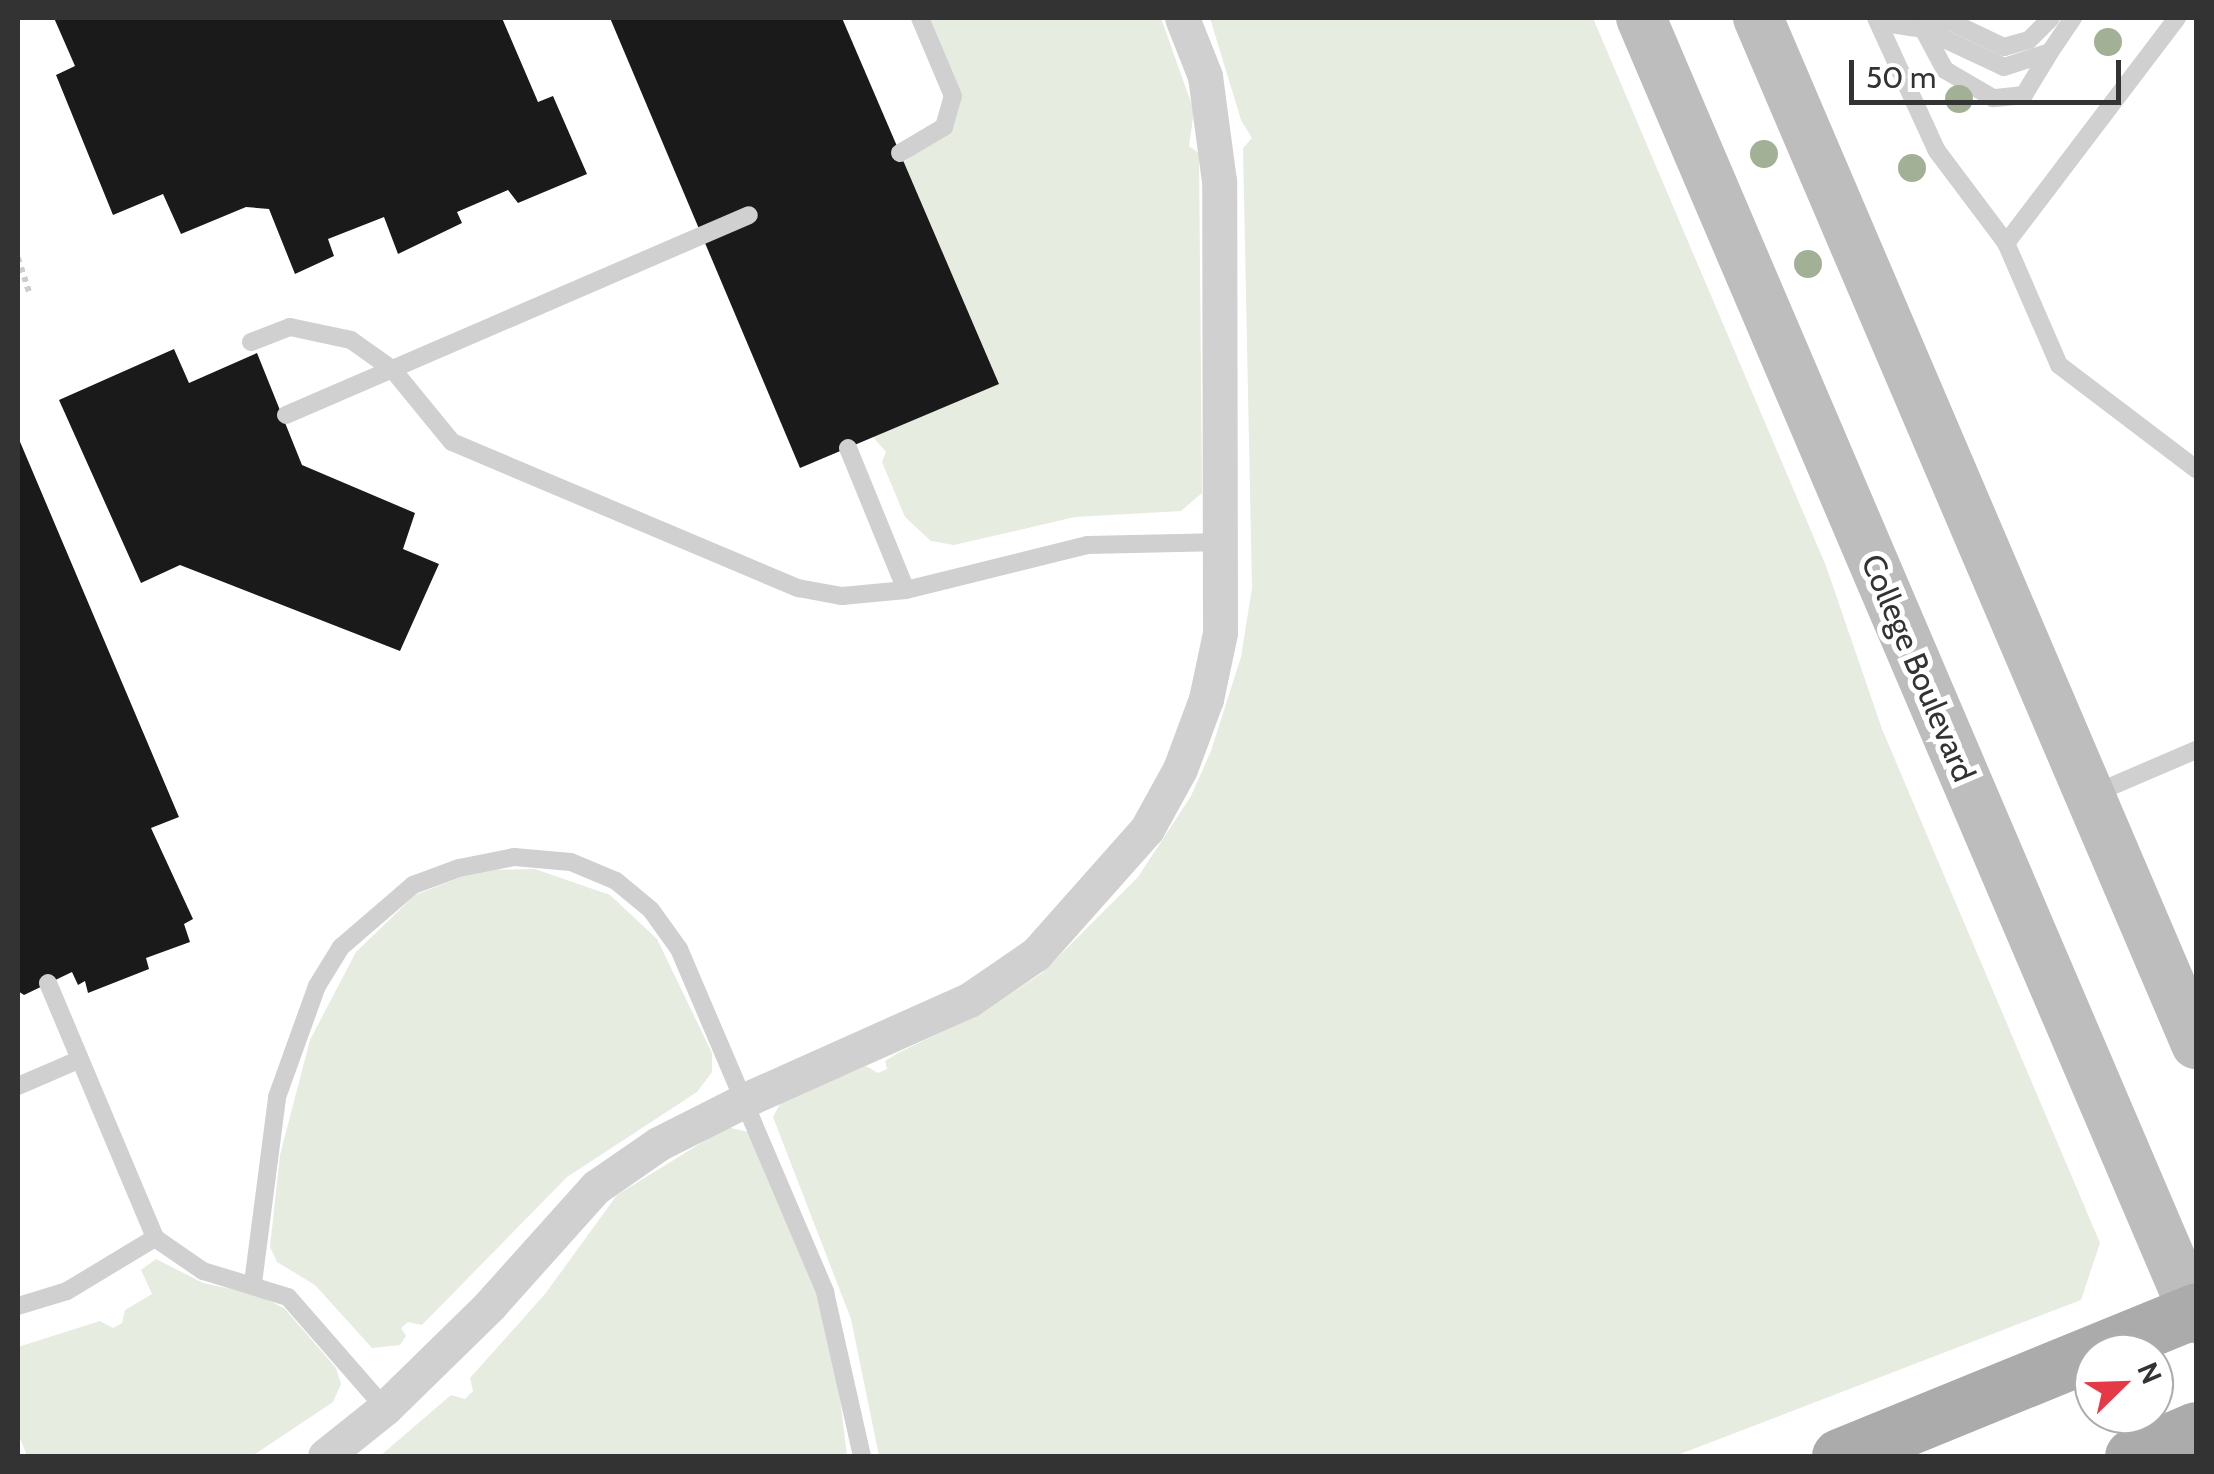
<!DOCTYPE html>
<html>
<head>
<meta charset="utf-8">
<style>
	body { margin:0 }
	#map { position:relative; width:2214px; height:1474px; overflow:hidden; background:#fff; font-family:Cabin,sans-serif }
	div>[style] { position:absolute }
	.green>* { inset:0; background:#e6ecdf }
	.building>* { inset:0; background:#1a1a1a }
	.path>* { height:6px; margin-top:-3px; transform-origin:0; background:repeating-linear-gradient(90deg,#cdcdcd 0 5px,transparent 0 10px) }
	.service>* { height:18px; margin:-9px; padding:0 9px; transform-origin:9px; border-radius:9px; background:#d0d0d0 }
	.minor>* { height:35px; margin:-17.5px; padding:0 17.5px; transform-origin:17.5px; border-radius:17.5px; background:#d0d0d0 }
	.secondary>* { height:50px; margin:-25px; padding:0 25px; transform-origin:25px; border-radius:25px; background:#bdbdbd }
	.primary>* { height:55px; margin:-27.5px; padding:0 27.5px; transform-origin:27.5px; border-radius:27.5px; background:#ababab }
	.trees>* { width:28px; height:28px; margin:-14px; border-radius:50%; background:#a2b095 }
	span { translate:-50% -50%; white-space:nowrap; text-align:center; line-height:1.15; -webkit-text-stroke:10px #fff; paint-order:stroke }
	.street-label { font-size:32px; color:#333 }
	.frame { position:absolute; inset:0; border:20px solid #333; pointer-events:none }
	.north { position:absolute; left:2074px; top:1334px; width:100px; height:100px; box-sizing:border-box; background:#fff; border:2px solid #adadad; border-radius:50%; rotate:67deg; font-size:28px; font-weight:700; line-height:40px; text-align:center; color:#333 }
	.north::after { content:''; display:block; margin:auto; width:35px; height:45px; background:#e63946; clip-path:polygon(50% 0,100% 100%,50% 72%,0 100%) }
	.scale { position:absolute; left:1849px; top:60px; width:272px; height:45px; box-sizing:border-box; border:5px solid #333; border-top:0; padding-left:12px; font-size:30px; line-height:35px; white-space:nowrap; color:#333; -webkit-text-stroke:8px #fff; paint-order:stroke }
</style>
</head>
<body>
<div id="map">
	<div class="green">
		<div style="clip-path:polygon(927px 18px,1161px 18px,1194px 111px,1189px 146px,1199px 153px,1202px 493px,1181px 511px,1075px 517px,954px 545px,931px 541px,905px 517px,882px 462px,886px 452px,873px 437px,999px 383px,904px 162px,937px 138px,953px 103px)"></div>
		<div style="clip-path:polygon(1210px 18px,1593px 18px,1826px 566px,1882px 729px,2100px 1243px,2081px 1300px,1675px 1456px,879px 1456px,851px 1319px,773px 1117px,781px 1102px,866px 1066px,878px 1073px,887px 1069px,885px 1061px,898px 1053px,985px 1011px,1042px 973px,1138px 877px,1191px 796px,1211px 751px,1241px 657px,1252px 588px,1243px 148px,1252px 138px,1241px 120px)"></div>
		<div style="clip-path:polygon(535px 869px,610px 895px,657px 939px,712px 1053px,712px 1072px,697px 1092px,567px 1177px,422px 1325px,408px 1322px,401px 1328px,406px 1336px,400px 1345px,372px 1348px,315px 1285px,277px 1262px,270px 1247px,280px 1155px,310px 1040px,356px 952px,415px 895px,479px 870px)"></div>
		<div style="clip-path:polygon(727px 1127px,748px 1132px,815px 1287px,839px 1389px,847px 1456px,380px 1456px,451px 1395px,465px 1399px,473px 1391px,470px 1378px,545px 1294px,617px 1195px)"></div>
		<div style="clip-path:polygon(156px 1259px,203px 1283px,260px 1295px,285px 1309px,336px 1368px,341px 1384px,333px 1402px,252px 1456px,27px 1456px,18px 1433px,18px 1347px,100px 1321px,113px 1328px,122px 1323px,125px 1310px,152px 1294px,141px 1270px)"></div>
	</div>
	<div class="building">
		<div style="clip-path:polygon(54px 18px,502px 18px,538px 102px,553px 96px,587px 174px,518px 203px,508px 190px,457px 212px,462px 223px,398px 254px,384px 217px,328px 239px,334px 256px,295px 274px,269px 209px,246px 207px,181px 234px,163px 194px,113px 215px,56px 75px,75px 66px)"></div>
		<div style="clip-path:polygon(610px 18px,842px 18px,999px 384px,800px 468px)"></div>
		<div style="clip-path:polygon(174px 349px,189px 383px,257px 353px,302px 465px,415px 513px,403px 549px,439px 564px,400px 651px,180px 565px,141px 583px,59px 400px)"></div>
		<div style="clip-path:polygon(18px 437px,179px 817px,151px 828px,193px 919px,184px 924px,190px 942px,146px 958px,149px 969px,88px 993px,85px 981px,78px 985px,72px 972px,24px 995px,18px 991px)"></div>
	</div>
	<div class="path">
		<div style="left:18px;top:258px;width:39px;rotate:72deg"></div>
	</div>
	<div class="service">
		<div style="left:1876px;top:18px;width:146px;rotate:65.4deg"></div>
		<div style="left:1937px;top:151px;width:115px;rotate:53.1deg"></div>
		<div style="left:1880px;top:18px;width:4px;rotate:117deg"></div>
		<div style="left:1878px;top:22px;width:46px;rotate:8.8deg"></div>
		<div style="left:1923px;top:29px;width:89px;rotate:25.1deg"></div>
		<div style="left:2004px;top:67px;width:48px;rotate:-18.1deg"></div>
		<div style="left:2050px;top:52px;width:41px;rotate:-55.9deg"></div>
		<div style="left:2177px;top:18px;width:283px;rotate:127.2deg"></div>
		<div style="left:2006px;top:243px;width:133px;rotate:66.5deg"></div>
		<div style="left:2059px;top:365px;width:172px;rotate:37.2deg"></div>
		<div style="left:2050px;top:52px;width:50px;rotate:121.2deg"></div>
		<div style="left:2024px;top:95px;width:31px;rotate:174deg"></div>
		<div style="left:1993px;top:98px;width:56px;rotate:-149.7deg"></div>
		<div style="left:1945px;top:70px;width:47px;rotate:-118.2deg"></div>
		<div style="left:1923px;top:29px;width:27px;rotate:-17deg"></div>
		<div style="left:1949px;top:21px;width:61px;rotate:25.3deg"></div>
		<div style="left:2004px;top:47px;width:26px;rotate:-16deg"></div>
		<div style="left:2029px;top:40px;width:31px;rotate:-45deg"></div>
		<div style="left:900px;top:153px;width:51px;rotate:-30.6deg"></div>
		<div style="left:944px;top:127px;width:32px;rotate:-74deg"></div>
		<div style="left:953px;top:96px;width:85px;rotate:-112.9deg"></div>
		<div style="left:251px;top:342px;width:42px;rotate:-21deg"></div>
		<div style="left:290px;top:327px;width:62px;rotate:12deg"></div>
		<div style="left:351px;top:340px;width:52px;rotate:35.5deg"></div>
		<div style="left:393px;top:370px;width:93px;rotate:50.7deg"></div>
		<div style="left:452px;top:442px;width:376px;rotate:22.9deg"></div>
		<div style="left:798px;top:588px;width:45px;rotate:10.3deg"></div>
		<div style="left:842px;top:596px;width:64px;rotate:-5.4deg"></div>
		<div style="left:906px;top:590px;width:187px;rotate:-13.9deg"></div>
		<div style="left:1088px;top:545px;width:135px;rotate:-1.3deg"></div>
		<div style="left:286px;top:415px;width:504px;rotate:-23.36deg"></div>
		<div style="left:848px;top:448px;width:153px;rotate:67.8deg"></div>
		<div style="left:2091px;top:795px;width:114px;rotate:-23.2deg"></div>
		<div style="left:48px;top:983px;width:277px;rotate:67.2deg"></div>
		<div style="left:155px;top:1238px;width:58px;rotate:34.5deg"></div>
		<div style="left:203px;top:1271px;width:89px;rotate:17deg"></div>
		<div style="left:288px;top:1297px;width:147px;rotate:48.9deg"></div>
		<div style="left:18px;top:1086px;width:65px;rotate:-23.4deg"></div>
		<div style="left:253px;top:1283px;width:188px;rotate:-82.6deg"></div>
		<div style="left:277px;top:1097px;width:118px;rotate:-70.2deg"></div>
		<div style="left:317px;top:986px;width:46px;rotate:-58.4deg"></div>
		<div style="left:341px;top:947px;width:95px;rotate:-40.7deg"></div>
		<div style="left:413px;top:885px;width:49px;rotate:-20.3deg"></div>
		<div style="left:459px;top:868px;width:56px;rotate:-11.3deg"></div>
		<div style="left:514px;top:857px;width:57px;rotate:5deg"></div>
		<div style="left:571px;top:862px;width:49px;rotate:22.9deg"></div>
		<div style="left:616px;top:881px;width:45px;rotate:39.6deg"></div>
		<div style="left:651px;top:910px;width:48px;rotate:54.3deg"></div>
		<div style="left:679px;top:949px;width:373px;rotate:66.9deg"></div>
		<div style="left:825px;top:1292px;width:168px;rotate:77.3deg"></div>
		<div style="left:18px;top:1306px;width:51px;rotate:-17deg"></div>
		<div style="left:67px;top:1291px;width:103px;rotate:-31.1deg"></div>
	</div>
	<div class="minor">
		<div style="left:325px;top:1456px;width:77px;rotate:-38.7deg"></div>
		<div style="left:385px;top:1408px;width:147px;rotate:-44.4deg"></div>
		<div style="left:490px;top:1305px;width:159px;rotate:-48.1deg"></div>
		<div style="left:596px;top:1187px;width:75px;rotate:-34.7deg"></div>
		<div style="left:658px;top:1144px;width:97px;rotate:-26.8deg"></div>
		<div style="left:745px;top:1100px;width:245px;rotate:-24.1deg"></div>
		<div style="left:969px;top:1000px;width:81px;rotate:-34.5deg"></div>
		<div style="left:1036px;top:954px;width:167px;rotate:-48.4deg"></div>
		<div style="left:1147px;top:829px;width:68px;rotate:-61.2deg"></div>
		<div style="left:1180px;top:769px;width:75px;rotate:-69.6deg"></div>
		<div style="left:1206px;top:699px;width:67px;rotate:-78deg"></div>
		<div style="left:1220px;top:633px;width:452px;rotate:-90.1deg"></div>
		<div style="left:1219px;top:181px;width:106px;rotate:-97.6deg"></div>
		<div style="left:1205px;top:76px;width:62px;rotate:-111.6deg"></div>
	</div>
	<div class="secondary">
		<div style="left:1641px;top:18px;width:1414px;rotate:66.88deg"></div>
		<div style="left:1758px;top:18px;width:1116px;rotate:66.88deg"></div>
	</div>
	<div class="primary">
		<div style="left:1839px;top:1456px;width:386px;rotate:-22.2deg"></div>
		<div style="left:2132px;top:1456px;width:69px;rotate:-22.9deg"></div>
	</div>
	<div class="trees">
		<div style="left:2108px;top:42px"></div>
		<div style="left:1959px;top:99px"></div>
		<div style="left:1764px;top:154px"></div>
		<div style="left:1912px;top:168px"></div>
		<div style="left:1808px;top:264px"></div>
	</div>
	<div class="street-label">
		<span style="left:1918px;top:668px;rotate:67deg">College Boulevard</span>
	</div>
	<div class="frame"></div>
	<div class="north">N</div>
	<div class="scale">50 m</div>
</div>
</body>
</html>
